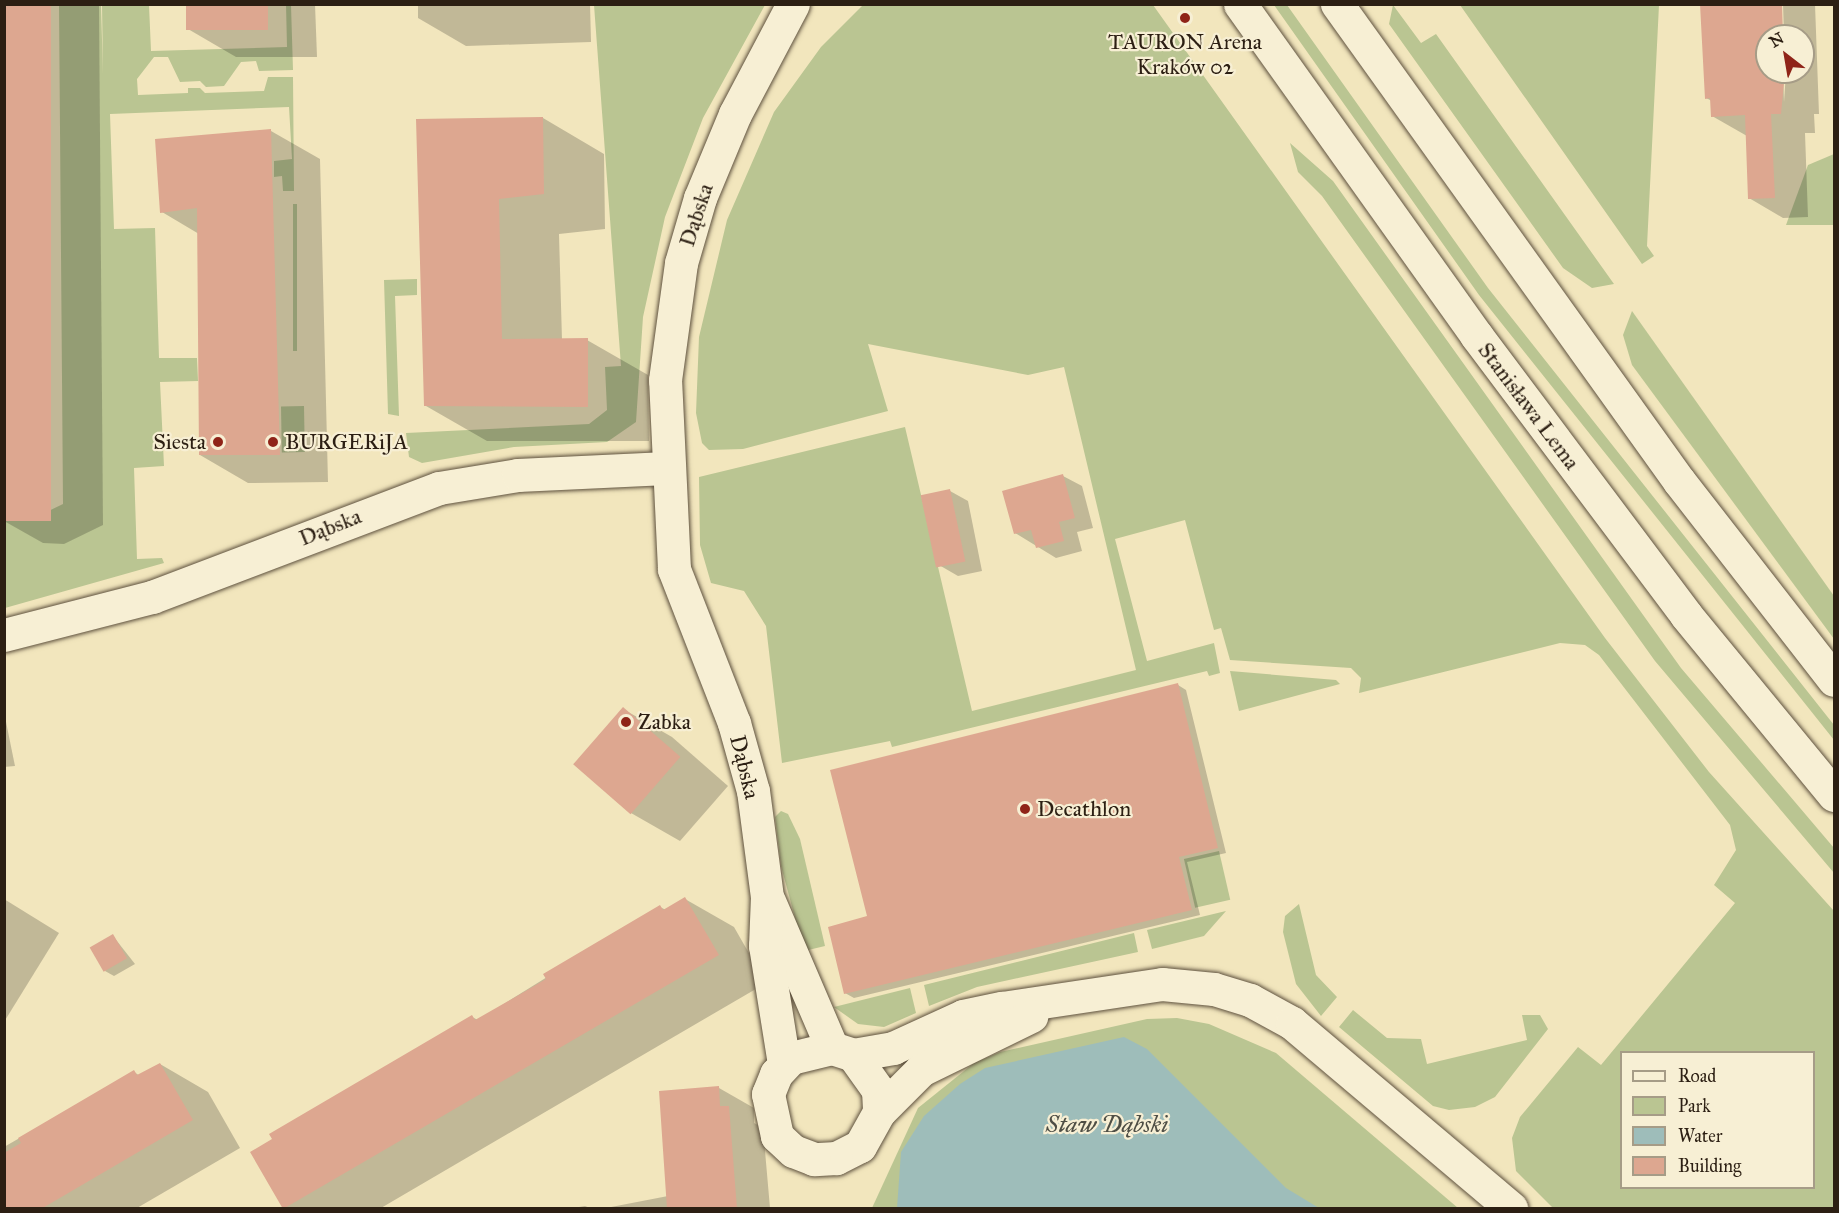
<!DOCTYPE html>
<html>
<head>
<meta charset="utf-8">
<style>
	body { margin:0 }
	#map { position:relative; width:1839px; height:1213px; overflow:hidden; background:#f2e6bd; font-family:"IM FELL Great Primer",serif }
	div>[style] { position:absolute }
	.green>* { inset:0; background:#bac592; transform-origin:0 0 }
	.water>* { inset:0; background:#9ebdba }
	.shadow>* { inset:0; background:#0003 }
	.building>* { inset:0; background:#dda790; transform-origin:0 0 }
	.roads { filter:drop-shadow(0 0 2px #5e513e) drop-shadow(0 0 2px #5e513e) }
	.minor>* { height:33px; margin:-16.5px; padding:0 16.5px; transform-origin:16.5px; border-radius:16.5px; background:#f7efd4 }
	.secondary>* { height:33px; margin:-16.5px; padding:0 16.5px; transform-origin:16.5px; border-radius:16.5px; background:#f7efd4 }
	.dots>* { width:16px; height:16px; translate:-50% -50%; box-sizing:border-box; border:3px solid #f7efd4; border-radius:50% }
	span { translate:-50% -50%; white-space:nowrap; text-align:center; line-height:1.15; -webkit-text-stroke:4.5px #f7efd4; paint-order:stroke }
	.poi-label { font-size:22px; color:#2c1f13 }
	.right { translate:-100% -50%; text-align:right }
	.left { translate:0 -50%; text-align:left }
	.street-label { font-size:22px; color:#2c1f13 }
	.water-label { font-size:24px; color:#4e4e45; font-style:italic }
	.frame { position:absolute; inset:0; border:6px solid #2c1f13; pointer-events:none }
	.legend { position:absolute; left:1620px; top:1051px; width:195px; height:138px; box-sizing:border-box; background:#f7efd4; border:2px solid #a69c87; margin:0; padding:8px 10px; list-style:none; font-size:18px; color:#2c1f13 }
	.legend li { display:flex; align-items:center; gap:12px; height:30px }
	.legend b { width:30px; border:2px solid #a69c87 }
	.north { position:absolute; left:1755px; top:24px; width:60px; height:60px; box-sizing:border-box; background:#f7efd4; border:2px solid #a69c87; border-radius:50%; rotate:329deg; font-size:16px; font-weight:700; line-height:24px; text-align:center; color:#2c1f13 }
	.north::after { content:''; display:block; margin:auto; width:21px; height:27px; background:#8f2418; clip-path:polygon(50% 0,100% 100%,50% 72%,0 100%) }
</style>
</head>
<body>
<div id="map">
	<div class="green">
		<div style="clip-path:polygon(59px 5px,101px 5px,103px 74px,102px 5px,149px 5px,151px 51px,287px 47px,286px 5px,291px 5px,293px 70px,259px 71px,256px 61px,241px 62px,224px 86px,206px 87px,200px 81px,180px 82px,168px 57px,154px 57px,137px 79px,138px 95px,188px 93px,188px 88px,200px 88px,205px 93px,264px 91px,268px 77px,293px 77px,294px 191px,283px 191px,282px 176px,274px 177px,274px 161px,292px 159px,289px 107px,110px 114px,114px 229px,155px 228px,159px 358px,197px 358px,198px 381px,160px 382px,164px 466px,134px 468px,137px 559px,162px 558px,164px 563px,5px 608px,4px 520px,32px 519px,63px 504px)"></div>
		<div style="clip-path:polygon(594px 5px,765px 5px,703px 118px,665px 217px,643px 317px,636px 422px,607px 442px,514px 447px,422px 463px,409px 457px,406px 433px,589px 424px,607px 410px,605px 367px,621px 366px)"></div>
		<div style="clip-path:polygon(evenodd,863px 5px,1153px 5px,1605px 638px,1709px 772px,1834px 911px,1834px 1208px,1553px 1208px,1516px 1171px,1512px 1138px,1520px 1117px,1578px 1047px,1601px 1065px,1735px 903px,1714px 885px,1736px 850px,1730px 825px,1599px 655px,1585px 645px,1560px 643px,1359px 693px,1361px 678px,1351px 668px,1230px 660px,1221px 628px,1214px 630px,1185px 520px,1115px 539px,1147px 661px,1214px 643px,1220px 673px,1209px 676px,1207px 671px,892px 747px,890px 741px,782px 763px,766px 626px,744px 591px,711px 583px,700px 545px,699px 477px,905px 427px,972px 711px,1136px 670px,1064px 367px,1028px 375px,868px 344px,888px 411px,743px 449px,709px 450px,702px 443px,696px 413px,699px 337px,727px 220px,774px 112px,821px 47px,863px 5px,1622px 1052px,1814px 1052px,1814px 1188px,1622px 1188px,1622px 1052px)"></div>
		<div style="clip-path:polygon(1274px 5px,1287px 5px,1488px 288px,1834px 725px,1834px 740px,1479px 295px)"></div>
		<div style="clip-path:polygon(1393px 5px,1421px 43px,1436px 34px,1614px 284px,1592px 288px,1563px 268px,1389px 24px)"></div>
		<div style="clip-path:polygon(1460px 5px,1659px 5px,1647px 246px,1654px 256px,1642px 264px)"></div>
		<div style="clip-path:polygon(1290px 143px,1333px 181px,1681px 668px,1834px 848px,1834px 873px,1655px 661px,1322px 196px,1298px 172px)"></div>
		<div style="clip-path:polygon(1834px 154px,1834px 225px,1786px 225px,1808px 165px)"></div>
		<div style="left:293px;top:204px;width:4px;height:147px"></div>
		<div style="clip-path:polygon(417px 279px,417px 295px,395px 296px,399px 416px,388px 414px,384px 280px)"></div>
		<div style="clip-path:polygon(1632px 311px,1834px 596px,1834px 639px,1632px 365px,1623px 335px)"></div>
		<div style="left:304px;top:406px;width:46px;height:23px;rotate:89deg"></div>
		<div style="clip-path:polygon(1230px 671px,1336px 680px,1340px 684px,1239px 711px)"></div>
		<div style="clip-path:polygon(781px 811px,788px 814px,800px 839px,825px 946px,804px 951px,781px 866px,775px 817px)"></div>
		<div style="left:1219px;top:851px;width:50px;height:36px;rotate:77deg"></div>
		<div style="clip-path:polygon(1299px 904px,1316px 975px,1337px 997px,1321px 1016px,1296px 984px,1283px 932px,1285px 916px)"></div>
		<div style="clip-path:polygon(1226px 911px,1204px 936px,1152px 949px,1147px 930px)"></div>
		<div style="clip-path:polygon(1134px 933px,1138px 952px,977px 987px,929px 1006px,924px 985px)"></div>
		<div style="clip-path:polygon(910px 988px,916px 1013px,884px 1027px,858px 1024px,834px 1007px)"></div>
		<div style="clip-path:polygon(1353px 1010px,1387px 1038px,1421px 1039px,1427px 1064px,1527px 1040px,1522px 1015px,1540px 1015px,1548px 1029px,1495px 1097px,1475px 1107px,1449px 1110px,1433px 1106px,1339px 1027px)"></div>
		<div style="clip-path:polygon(1177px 1018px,1209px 1024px,1276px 1053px,1458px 1208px,872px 1208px,918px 1108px,974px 1063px,1000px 1052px,1147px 1019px)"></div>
	</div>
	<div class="water">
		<div style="clip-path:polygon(1124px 1037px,1147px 1049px,1286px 1188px,1319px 1208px,897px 1208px,901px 1152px,924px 1116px,960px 1084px,985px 1068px)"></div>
	</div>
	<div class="shadow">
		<div style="clip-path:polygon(4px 4px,99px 4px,103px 525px,64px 544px,43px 543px,4px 521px)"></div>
		<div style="clip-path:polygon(188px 4px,315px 4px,317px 57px,236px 57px,188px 29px)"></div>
		<div style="clip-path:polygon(418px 4px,590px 4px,591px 42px,466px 46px,418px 18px)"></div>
		<div style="clip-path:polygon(1702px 4px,1781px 36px,1767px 36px,1767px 72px,1783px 72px,1784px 102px,1786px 72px,1803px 72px,1803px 36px,1784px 36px,1783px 4px,1815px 4px,1819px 114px,1814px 114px,1815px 133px,1805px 133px,1808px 217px,1783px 218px,1749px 198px,1747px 136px,1712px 116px,1712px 101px,1706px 98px)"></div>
		<div style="clip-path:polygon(543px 118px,604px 154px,605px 229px,559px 234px,562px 340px,587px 340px,648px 375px,649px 441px,487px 441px,426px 406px,417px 120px)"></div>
		<div style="clip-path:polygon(271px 131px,320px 159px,328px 482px,248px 483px,200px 455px,199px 234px,162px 212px,157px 140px)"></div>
		<div style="clip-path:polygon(1063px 476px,1082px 486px,1093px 528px,1077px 532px,1082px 551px,1056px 558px,1015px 533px)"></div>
		<div style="clip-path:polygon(950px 491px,968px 501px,982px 571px,958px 576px,939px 565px)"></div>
		<div style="clip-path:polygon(1178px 685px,1186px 690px,1226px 853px,1187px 862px,1200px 915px,854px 998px,845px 993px,869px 917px)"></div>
		<div style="clip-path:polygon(623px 709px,672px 737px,728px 786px,680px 841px,631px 813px,575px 764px)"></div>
		<div style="clip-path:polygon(4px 712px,15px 766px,4px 767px)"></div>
		<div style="clip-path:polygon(4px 899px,59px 933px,4px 1022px)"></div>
		<div style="clip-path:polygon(685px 899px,734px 927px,766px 983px,381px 1208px,285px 1208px,252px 1152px,472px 1017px,478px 1020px,660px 907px,666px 910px)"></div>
		<div style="clip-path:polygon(113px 936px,135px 964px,114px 976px,105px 971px)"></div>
		<div style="clip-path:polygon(160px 1064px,208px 1092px,240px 1148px,137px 1208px,4px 1208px,4px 1147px,134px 1072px,140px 1076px)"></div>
		<div style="clip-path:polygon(719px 1088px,754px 1108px,754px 1123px,763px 1128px,770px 1208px,606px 1208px,668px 1196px)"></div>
		<div style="clip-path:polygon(585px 1206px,590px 1208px,573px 1208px)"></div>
	</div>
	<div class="building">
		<div style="left:4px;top:4px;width:47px;height:517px"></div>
		<div style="left:186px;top:4px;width:82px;height:26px"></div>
		<div style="clip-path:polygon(1700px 4px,1782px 4px,1783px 36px,1767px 36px,1767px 72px,1785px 72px,1781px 114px,1771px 114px,1775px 198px,1748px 199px,1745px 115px,1711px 117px,1710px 98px,1705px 99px)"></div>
		<div style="clip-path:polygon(543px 117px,544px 194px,499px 199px,502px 339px,588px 338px,588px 407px,424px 406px,416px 119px)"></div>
		<div style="clip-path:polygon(271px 129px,280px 455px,199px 455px,197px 208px,160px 213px,155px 139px)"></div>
		<div style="clip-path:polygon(1063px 474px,1075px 518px,1059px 522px,1064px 541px,1036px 548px,1031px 530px,1014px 534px,1002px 491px)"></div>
		<div style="left:950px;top:489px;width:74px;height:30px;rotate:78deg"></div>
		<div style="clip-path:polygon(1178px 683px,1218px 848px,1179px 857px,1192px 910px,844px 994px,828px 927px,867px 916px,830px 770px)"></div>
		<div style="left:623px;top:707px;width:76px;height:76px;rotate:41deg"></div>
		<div style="clip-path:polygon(685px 897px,719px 955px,283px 1209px,250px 1152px,272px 1139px,269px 1134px,472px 1015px,475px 1020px,524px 992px,546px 979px,543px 974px,660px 905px,663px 910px)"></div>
		<div style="left:113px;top:934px;width:28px;height:27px;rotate:60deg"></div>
		<div style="clip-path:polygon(160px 1063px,193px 1120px,41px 1209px,4px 1209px,4px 1153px,21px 1143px,18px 1138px,134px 1070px,137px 1075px)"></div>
		<div style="clip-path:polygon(719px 1086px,720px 1106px,729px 1106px,737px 1209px,667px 1209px,659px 1091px)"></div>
	</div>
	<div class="roads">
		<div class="minor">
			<div style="left:4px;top:635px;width:153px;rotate:-14.4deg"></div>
			<div style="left:152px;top:597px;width:307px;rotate:-20.8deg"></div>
			<div style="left:439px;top:488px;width:80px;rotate:-9.3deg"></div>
			<div style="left:518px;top:475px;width:148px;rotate:-2.7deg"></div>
			<div style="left:769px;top:901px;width:160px;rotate:66.8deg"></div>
			<div style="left:832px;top:1048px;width:22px;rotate:18deg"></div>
			<div style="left:853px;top:1055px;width:43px;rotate:54.5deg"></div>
			<div style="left:878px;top:1090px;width:22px;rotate:87deg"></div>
			<div style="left:879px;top:1112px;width:39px;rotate:119deg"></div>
			<div style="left:860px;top:1146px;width:27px;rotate:153deg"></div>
			<div style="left:836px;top:1158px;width:22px;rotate:177deg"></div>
			<div style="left:814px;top:1159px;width:22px;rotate:-159deg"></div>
			<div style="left:793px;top:1151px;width:22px;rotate:-137deg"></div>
			<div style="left:777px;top:1136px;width:43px;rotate:-102.1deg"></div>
			<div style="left:768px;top:1094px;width:22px;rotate:-68deg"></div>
			<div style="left:776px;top:1074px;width:22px;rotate:-47deg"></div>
			<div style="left:791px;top:1058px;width:42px;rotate:-13.7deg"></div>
			<div style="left:853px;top:1055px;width:41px;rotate:-9.9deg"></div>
			<div style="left:893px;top:1048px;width:77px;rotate:-24.6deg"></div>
			<div style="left:963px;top:1016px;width:40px;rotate:-12deg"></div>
			<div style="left:1002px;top:1008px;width:162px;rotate:-8.5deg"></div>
			<div style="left:1162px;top:984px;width:52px;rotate:5.5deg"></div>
			<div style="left:1214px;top:989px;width:38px;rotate:17deg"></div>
			<div style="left:1250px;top:1000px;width:48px;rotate:28.7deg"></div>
			<div style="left:1292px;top:1023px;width:287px;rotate:40.2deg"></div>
			<div style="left:784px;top:1064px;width:120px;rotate:-99.1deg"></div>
			<div style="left:765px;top:946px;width:49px;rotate:-87.7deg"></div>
			<div style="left:767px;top:897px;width:107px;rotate:-97.5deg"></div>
			<div style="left:753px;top:791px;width:71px;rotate:-105.6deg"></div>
			<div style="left:734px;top:723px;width:165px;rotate:-111.3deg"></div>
			<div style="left:674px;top:569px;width:189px;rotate:-92.7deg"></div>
			<div style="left:665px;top:380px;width:118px;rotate:-82.2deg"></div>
			<div style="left:681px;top:263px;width:68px;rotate:-73.7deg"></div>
			<div style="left:700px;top:198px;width:91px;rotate:-67.4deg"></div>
			<div style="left:735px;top:114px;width:124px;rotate:-62.2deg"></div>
			<div style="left:879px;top:1112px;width:59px;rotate:-45deg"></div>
			<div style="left:921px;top:1070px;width:123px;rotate:-26.1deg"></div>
		</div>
		<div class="secondary">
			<div style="left:1240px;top:4px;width:407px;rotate:54.5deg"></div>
			<div style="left:1476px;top:335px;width:350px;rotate:53.1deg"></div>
			<div style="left:1686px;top:615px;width:233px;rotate:50.6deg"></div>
			<div style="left:1337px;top:4px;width:587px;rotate:54.36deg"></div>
			<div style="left:1679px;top:481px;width:252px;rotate:52.1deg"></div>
		</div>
	</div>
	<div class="dots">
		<div style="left:1185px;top:18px;background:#8f2418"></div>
		<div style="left:218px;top:442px;background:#8f2418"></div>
		<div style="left:273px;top:442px;background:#8f2418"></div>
		<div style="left:626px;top:722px;background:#8f2418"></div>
		<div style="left:1025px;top:809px;background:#8f2418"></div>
	</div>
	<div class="poi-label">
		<span style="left:1185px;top:54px">TAURON Arena<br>Kraków 02</span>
		<span class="right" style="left:206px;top:442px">Siesta</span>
		<span class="left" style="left:285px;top:442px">BURGERiJA</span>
		<span class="left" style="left:638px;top:722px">Zabka</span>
		<span class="left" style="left:1037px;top:809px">Decathlon</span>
	</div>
	<div class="street-label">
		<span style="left:696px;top:215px;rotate:-72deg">Dąbska</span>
		<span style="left:1529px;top:406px;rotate:53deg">Stanisława Lema</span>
		<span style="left:330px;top:527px;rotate:-22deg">Dąbska</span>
		<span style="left:745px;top:767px;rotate:76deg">Dąbska</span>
	</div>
	<div class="water-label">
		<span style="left:1107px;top:1125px">Staw Dąbski</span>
	</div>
	<div class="frame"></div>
	<ul class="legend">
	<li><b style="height:8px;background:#f7efd4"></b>Road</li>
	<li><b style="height:16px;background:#bac592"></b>Park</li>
	<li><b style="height:16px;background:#9ebdba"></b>Water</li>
	<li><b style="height:16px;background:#dda790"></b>Building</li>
	</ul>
	<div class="north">N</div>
</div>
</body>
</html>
